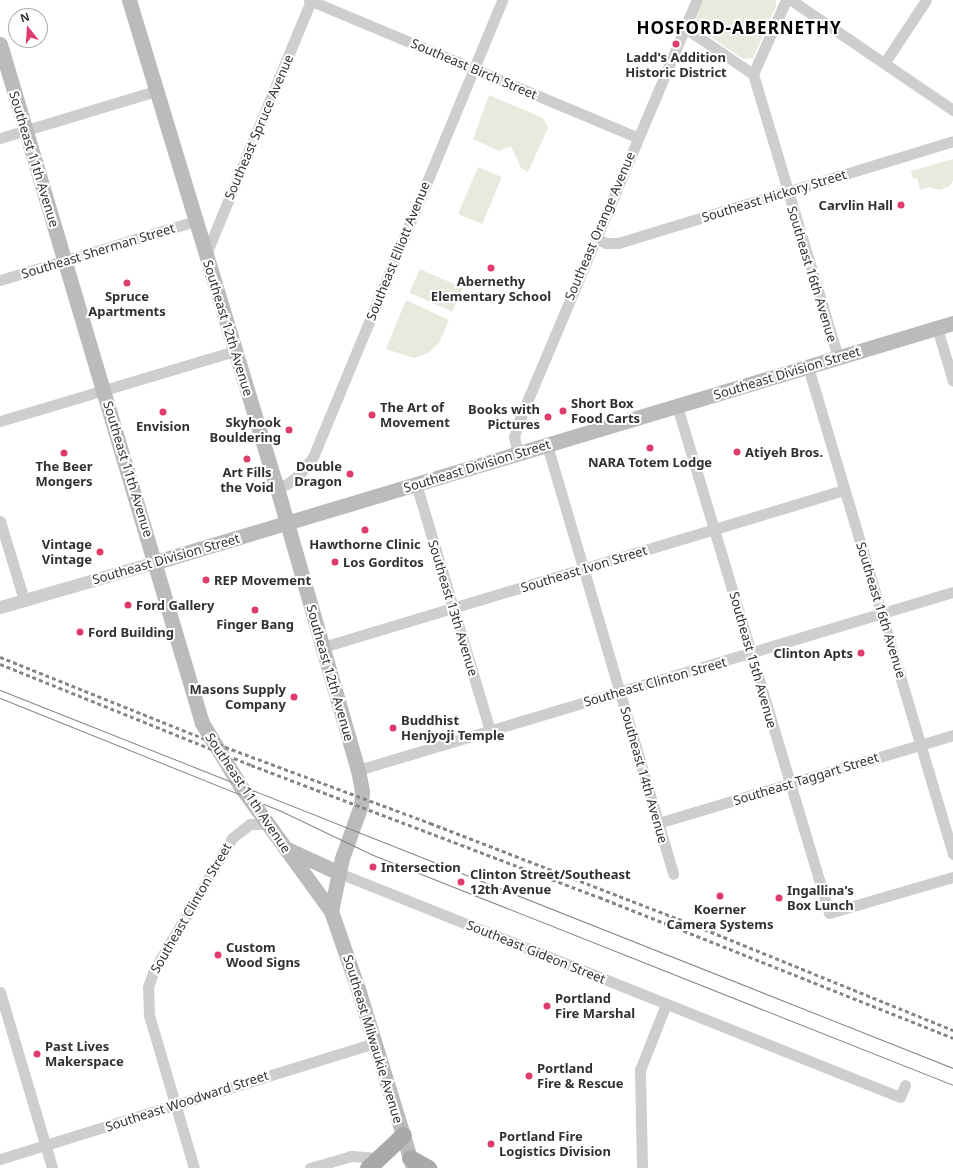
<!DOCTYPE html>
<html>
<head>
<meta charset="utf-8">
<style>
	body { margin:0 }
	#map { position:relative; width:953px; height:1168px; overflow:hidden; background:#fff; font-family:"Noto Sans",sans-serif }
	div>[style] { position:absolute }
	.green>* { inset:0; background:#e7eadd; transform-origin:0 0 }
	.minor>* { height:11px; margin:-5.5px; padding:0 5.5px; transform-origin:5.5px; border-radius:5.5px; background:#cecece }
	.tertiary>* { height:13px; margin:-6.5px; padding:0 6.5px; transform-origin:6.5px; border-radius:6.5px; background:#cecece }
	.secondary>* { height:15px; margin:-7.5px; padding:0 7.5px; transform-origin:7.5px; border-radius:7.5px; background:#bbb }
	.primary>* { height:17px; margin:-8.5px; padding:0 8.5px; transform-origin:8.5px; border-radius:8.5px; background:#a9a9a9 }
	.tram>* { height:1px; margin:-0.5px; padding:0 0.5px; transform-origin:0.5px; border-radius:0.5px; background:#868686 }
	.rail>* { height:3px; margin-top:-1.5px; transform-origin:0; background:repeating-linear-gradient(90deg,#868686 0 4px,transparent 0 7px) }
	.dots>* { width:11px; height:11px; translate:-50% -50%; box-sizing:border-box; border:2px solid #fff; border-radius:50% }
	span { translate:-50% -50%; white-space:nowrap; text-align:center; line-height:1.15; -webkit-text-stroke:4px #fff; paint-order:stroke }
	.poi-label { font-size:13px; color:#313131; font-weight:700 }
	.right { translate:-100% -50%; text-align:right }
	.left { translate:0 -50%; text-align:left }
	.street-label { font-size:13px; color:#313131 }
	.district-label { font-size:17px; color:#000; font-weight:700; letter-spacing:1px }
	.north { position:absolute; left:8px; top:8px; width:40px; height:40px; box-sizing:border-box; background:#fff; border:1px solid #adadad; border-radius:50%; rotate:343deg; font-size:11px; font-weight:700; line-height:16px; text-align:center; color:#313131 }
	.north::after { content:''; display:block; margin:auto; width:14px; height:18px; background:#df3c6b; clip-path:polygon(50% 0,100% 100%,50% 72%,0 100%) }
</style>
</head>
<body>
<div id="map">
	<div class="green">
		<div style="clip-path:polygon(703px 0,776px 0,776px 6px,753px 58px,743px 59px,696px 27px,695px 22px)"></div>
		<div style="clip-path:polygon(489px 95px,543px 118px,548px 128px,528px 172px,521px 168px,511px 146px,499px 151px,473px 139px)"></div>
		<div style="clip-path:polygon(953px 159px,953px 180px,950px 186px,939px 190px,930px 187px,920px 190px,917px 178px,913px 179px,911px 171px)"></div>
		<div style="left:478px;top:167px;width:26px;height:51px;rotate:23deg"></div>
		<div style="left:420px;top:269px;width:47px;height:26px;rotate:24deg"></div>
		<div style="clip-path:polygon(406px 300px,449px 320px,439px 343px,428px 353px,414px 358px,386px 349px)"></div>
	</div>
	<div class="minor">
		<div style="left:309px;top:0;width:355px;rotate:22.7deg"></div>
		<div style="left:791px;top:0;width:196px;rotate:34.2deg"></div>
		<div style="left:685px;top:28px;width:82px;rotate:34.1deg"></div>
		<div style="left:753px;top:74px;width:81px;rotate:-66deg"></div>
		<div style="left:885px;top:62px;width:74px;rotate:-56.5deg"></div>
		<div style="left:753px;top:74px;width:296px;rotate:73.3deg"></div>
		<div style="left:0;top:138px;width:163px;rotate:-16.8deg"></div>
		<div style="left:595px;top:238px;width:12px;rotate:24deg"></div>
		<div style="left:606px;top:243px;width:12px"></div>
		<div style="left:618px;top:243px;width:350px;rotate:-16.9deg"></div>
		<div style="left:206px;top:254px;width:275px;rotate:-67.5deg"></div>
		<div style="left:0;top:280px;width:205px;rotate:-16.8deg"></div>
		<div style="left:937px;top:328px;width:55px;rotate:73.2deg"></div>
		<div style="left:808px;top:367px;width:508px;rotate:73.42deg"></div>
		<div style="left:677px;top:406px;width:529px;rotate:73.31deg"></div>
		<div style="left:829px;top:913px;width:129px;rotate:-16.2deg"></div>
		<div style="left:0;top:421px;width:245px;rotate:-16.6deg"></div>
		<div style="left:547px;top:445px;width:447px;rotate:73.6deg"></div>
		<div style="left:518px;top:454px;width:17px;rotate:-103deg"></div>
		<div style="left:514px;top:437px;width:15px;rotate:-74deg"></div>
		<div style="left:518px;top:423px;width:459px;rotate:-67.1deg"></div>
		<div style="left:416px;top:484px;width:258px;rotate:73.3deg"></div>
		<div style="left:276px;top:487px;width:11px;rotate:-15deg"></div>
		<div style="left:287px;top:484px;width:16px;rotate:-38deg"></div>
		<div style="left:300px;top:474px;width:21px;rotate:-53deg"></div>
		<div style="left:313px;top:457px;width:495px;rotate:-67.5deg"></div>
		<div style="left:0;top:521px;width:83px;rotate:73.1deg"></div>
		<div style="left:323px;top:647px;width:544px;rotate:-16.77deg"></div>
		<div style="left:358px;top:770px;width:621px;rotate:-16.66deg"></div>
		<div style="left:658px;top:823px;width:308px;rotate:-16.6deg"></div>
		<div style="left:339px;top:873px;width:604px;rotate:21.77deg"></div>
		<div style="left:900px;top:1097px;width:13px;rotate:-67deg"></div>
		<div style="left:0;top:992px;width:184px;rotate:73.5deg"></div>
		<div style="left:0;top:1159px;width:393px;rotate:-17.2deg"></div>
		<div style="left:194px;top:1168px;width:159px;rotate:-106.4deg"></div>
		<div style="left:149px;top:1015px;width:28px;rotate:-92deg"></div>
		<div style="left:148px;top:987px;width:18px;rotate:-71deg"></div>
		<div style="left:154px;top:970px;width:153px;rotate:-59.4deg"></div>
		<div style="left:232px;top:838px;width:23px;rotate:-38deg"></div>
		<div style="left:250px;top:824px;width:18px"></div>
		<div style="left:310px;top:1168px;width:43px;rotate:-16.3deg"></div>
		<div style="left:351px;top:1156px;width:29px;rotate:4deg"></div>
		<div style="left:642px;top:1168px;width:98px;rotate:-91.2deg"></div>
		<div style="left:640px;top:1070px;width:71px;rotate:-68.5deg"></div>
	</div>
	<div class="tertiary">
		<div style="left:0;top:607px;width:162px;rotate:-16.1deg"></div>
	</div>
	<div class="secondary">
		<div style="left:129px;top:0;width:525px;rotate:73.15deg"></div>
		<div style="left:281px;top:502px;width:279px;rotate:74deg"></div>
		<div style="left:358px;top:770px;width:21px;rotate:79deg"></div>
		<div style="left:362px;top:791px;width:14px;rotate:94deg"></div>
		<div style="left:361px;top:805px;width:56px;rotate:109.7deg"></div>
		<div style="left:342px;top:858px;width:54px;rotate:101.7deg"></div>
		<div style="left:0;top:44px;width:708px;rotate:73.43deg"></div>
		<div style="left:202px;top:723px;width:75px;rotate:58.6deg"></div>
		<div style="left:241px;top:787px;width:153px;rotate:54deg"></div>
		<div style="left:331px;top:911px;width:86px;rotate:70.9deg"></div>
		<div style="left:359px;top:992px;width:184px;rotate:72.9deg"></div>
		<div style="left:156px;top:562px;width:832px;rotate:-16.69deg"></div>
		<div style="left:285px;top:848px;width:60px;rotate:24.8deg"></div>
	</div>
	<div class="primary">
		<div style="left:410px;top:1158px;width:21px;rotate:29deg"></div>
		<div style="left:368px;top:1168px;width:48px;rotate:-43.3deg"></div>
	</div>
	<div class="tram">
		<div style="left:0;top:690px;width:1025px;rotate:21.64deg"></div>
		<div style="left:0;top:698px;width:303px;rotate:21.9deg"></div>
		<div style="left:281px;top:811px;width:102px;rotate:25.6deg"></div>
		<div style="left:373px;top:855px;width:624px;rotate:21.63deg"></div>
	</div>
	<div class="rail">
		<div style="left:0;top:657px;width:228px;rotate:21.8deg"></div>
		<div style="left:212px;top:742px;width:233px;rotate:20.4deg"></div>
		<div style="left:430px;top:823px;width:294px;rotate:21.1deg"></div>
		<div style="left:704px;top:929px;width:269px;rotate:22.1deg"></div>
		<div style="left:0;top:664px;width:271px;rotate:21.9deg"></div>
		<div style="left:251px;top:765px;width:372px;rotate:20.8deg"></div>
		<div style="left:599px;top:897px;width:381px;rotate:21.7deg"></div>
	</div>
	<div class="dots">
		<div style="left:676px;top:44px;background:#df3c6b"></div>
		<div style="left:901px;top:205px;background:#df3c6b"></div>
		<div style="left:491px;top:268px;background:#df3c6b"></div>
		<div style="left:127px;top:283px;background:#df3c6b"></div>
		<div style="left:563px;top:411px;background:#df3c6b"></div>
		<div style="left:163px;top:412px;background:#df3c6b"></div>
		<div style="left:372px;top:415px;background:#df3c6b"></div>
		<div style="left:548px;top:417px;background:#df3c6b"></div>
		<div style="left:289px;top:430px;background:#df3c6b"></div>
		<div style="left:650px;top:448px;background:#df3c6b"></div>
		<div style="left:737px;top:452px;background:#df3c6b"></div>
		<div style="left:64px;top:453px;background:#df3c6b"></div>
		<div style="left:247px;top:459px;background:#df3c6b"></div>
		<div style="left:350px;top:474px;background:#df3c6b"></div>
		<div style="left:365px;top:530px;background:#df3c6b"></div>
		<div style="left:100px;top:552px;background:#df3c6b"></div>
		<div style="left:335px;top:562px;background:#df3c6b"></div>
		<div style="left:206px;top:580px;background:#df3c6b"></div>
		<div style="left:128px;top:605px;background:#df3c6b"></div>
		<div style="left:255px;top:610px;background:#df3c6b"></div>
		<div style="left:80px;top:632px;background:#df3c6b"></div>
		<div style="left:861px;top:653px;background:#df3c6b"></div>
		<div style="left:294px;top:697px;background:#df3c6b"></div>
		<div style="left:393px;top:728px;background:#df3c6b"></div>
		<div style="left:373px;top:867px;background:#df3c6b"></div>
		<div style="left:461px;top:882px;background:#df3c6b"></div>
		<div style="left:720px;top:896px;background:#df3c6b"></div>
		<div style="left:779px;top:898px;background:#df3c6b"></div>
		<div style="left:218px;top:955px;background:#df3c6b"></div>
		<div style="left:547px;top:1006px;background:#df3c6b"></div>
		<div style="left:37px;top:1054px;background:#df3c6b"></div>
		<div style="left:529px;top:1076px;background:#df3c6b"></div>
		<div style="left:491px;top:1144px;background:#df3c6b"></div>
	</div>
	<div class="poi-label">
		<span style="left:676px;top:65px">Ladd's Addition<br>Historic District</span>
		<span class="right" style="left:893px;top:205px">Carvlin Hall</span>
		<span style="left:491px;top:289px">Abernethy<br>Elementary School</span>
		<span style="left:127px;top:304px">Spruce<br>Apartments</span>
		<span class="left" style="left:571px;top:411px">Short Box<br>Food Carts</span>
		<span class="left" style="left:380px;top:415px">The Art of<br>Movement</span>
		<span class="right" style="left:540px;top:417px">Books with<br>Pictures</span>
		<span class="right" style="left:281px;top:430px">Skyhook<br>Bouldering</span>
		<span style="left:163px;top:426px">Envision</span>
		<span class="left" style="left:745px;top:452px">Atiyeh Bros.</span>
		<span style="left:650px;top:462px">NARA Totem Lodge</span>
		<span style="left:64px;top:474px">The Beer<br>Mongers</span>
		<span class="right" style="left:342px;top:474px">Double<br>Dragon</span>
		<span style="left:247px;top:480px">Art Fills<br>the Void</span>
		<span style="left:365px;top:544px">Hawthorne Clinic</span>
		<span class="right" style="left:92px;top:552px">Vintage<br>Vintage</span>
		<span class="left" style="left:343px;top:562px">Los Gorditos</span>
		<span class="left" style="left:214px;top:580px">REP Movement</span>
		<span class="left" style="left:136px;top:605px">Ford Gallery</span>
		<span style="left:255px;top:624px">Finger Bang</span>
		<span class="left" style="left:88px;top:632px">Ford Building</span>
		<span class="right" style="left:853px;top:653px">Clinton Apts</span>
		<span class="right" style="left:286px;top:697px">Masons Supply<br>Company</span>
		<span class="left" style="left:401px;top:728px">Buddhist<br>Henjyoji Temple</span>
		<span class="left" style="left:381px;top:867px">Intersection</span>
		<span class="left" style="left:470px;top:882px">Clinton Street/Southeast<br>12th Avenue</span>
		<span class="left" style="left:787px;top:898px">Ingallina's<br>Box Lunch</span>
		<span style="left:720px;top:917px">Koerner<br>Camera Systems</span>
		<span class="left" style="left:226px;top:955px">Custom<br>Wood Signs</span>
		<span class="left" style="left:555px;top:1006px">Portland<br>Fire Marshal</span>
		<span class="left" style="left:45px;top:1054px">Past Lives<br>Makerspace</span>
		<span class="left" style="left:537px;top:1076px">Portland<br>Fire &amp; Rescue</span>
		<span class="left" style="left:499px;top:1144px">Portland Fire<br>Logistics Division</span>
	</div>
	<div class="street-label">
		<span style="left:474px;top:69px;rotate:23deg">Southeast Birch Street</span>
		<span style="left:259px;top:127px;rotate:-67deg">Southeast Spruce Avenue</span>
		<span style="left:34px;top:159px;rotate:73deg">Southeast 11th Avenue</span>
		<span style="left:774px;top:196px;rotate:-17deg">Southeast Hickory Street</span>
		<span style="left:600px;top:226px;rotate:-67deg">Southeast Orange Avenue</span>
		<span style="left:98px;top:251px;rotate:-17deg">Southeast Sherman Street</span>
		<span style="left:398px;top:251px;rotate:-68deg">Southeast Elliott Avenue</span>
		<span style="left:812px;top:274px;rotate:73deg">Southeast 16th Avenue</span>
		<span style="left:228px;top:328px;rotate:73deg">Southeast 12th Avenue</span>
		<span style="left:787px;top:373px;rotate:-17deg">Southeast Division Street</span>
		<span style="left:477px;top:466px;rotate:-17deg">Southeast Division Street</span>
		<span style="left:128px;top:469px;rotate:73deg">Southeast 11th Avenue</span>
		<span style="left:166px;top:559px;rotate:-16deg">Southeast Division Street</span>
		<span style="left:584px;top:569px;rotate:-17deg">Southeast Ivon Street</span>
		<span style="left:453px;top:608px;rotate:73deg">Southeast 13th Avenue</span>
		<span style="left:881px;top:610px;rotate:73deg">Southeast 16th Avenue</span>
		<span style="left:753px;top:660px;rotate:74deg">Southeast 15th Avenue</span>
		<span style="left:330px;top:673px;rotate:74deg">Southeast 12th Avenue</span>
		<span style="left:655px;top:682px;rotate:-16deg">Southeast Clinton Street</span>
		<span style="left:644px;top:775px;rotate:74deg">Southeast 14th Avenue</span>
		<span style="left:806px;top:779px;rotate:-17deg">Southeast Taggart Street</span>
		<span style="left:248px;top:793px;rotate:56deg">Southeast 11th Avenue</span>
		<span style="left:191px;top:908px;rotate:-60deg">Southeast Clinton Street</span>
		<span style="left:536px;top:952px;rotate:22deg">Southeast Gideon Street</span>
		<span style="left:373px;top:1039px;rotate:73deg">Southeast Milwaukie Avenue</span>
		<span style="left:187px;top:1101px;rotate:-18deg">Southeast Woodward Street</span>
	</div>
	<div class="district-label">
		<span style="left:739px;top:28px">HOSFORD-ABERNETHY</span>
	</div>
	<div class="north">N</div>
</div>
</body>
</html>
